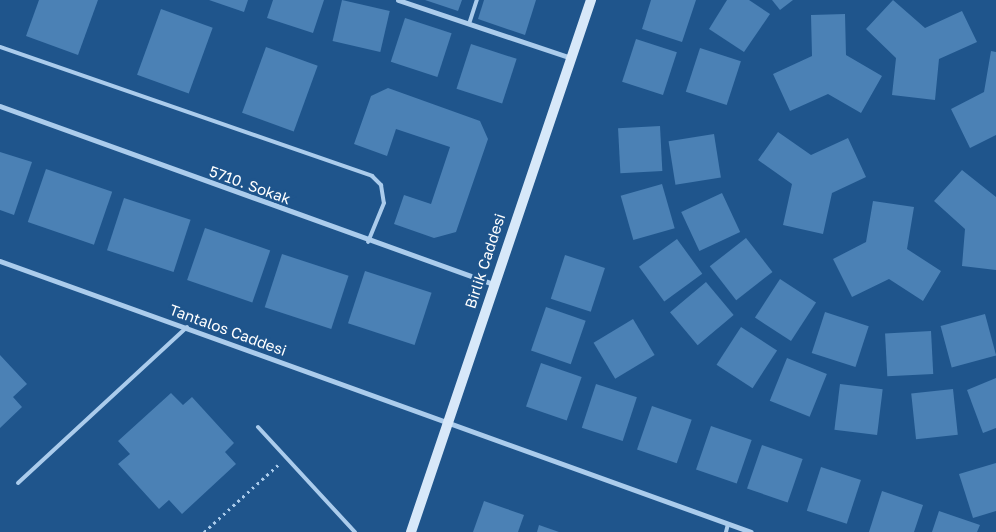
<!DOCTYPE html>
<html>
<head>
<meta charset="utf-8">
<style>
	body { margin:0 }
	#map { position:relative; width:996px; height:532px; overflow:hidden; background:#1f558c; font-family:"Golos Text",sans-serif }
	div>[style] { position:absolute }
	.building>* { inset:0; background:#4b81b5; transform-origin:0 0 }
	.path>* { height:3px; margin-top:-1.5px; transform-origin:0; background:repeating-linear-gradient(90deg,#abccec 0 2.5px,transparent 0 6.5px) }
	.lane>* { height:4px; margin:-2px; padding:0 2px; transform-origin:2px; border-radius:2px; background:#abccec }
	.street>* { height:5px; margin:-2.5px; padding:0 2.5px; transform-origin:2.5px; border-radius:2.5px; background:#abccec }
	.secondary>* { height:10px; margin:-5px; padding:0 5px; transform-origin:5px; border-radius:5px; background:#d7e8f9 }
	span { translate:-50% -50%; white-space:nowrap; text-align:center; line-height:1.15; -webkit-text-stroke:5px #1f558c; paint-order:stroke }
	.street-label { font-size:15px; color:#fff }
</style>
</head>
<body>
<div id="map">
	<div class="building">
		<div style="clip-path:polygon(39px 0,98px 0,78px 55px,26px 36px)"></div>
		<div style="clip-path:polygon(209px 0,248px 0,244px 12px)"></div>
		<div style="clip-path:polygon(273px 0,324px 0,313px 33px,267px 18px)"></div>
		<div style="left:342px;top:0;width:49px;height:42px;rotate:13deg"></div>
		<div style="clip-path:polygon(425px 0,462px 0,458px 11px)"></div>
		<div style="clip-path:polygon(484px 0,536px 0,525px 35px,478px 19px)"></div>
		<div style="clip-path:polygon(651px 0,696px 0,682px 42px,642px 29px)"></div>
		<div style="clip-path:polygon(727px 0,749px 0,770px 14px,744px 52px,709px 29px)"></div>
		<div style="clip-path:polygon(772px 0,793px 0,780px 10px)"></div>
		<div style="clip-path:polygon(893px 0,925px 28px,962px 11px,977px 42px,939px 59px,935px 100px,892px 95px,896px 58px,866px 29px)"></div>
		<div style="left:161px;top:9px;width:55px;height:70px;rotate:20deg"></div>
		<div style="clip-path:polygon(845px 14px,846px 55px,882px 76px,861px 113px,828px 94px,790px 111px,773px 74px,812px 56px,811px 15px)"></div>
		<div style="left:405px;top:18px;width:49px;height:46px;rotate:18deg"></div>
		<div style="left:636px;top:39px;width:43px;height:45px;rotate:18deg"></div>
		<div style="left:471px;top:44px;width:48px;height:47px;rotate:18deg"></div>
		<div style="left:266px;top:47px;width:55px;height:70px;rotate:20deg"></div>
		<div style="left:700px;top:48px;width:43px;height:46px;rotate:18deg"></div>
		<div style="clip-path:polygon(991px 51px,996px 52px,996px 135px,970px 148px,951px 109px,984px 92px)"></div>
		<div style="clip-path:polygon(388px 88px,480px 121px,488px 139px,456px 232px,434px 238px,394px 224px,404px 195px,431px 204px,450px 147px,396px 129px,387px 156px,354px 144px,371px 96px)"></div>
		<div style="left:660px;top:126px;width:45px;height:42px;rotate:87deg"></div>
		<div style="clip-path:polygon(778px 132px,811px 155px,848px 138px,866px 177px,832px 193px,823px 234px,783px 225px,792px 184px,758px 160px)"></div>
		<div style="left:714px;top:134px;width:44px;height:46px;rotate:81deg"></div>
		<div style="clip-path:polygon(0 152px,32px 162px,14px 215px,0 210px)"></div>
		<div style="left:46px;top:169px;width:70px;height:56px;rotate:19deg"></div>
		<div style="clip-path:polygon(962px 170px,996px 197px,996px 270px,962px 266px,965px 229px,934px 201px)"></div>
		<div style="left:662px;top:184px;width:46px;height:43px;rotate:74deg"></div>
		<div style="left:722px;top:193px;width:43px;height:45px;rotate:65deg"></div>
		<div style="left:124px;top:198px;width:70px;height:55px;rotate:18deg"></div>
		<div style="clip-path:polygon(873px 201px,914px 207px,907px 249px,941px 271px,923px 301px,889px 279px,852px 297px,833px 259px,866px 242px)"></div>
		<div style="left:205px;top:228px;width:69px;height:55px;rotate:19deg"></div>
		<div style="left:746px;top:238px;width:43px;height:46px;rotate:52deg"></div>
		<div style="left:677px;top:239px;width:43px;height:47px;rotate:54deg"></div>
		<div style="left:282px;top:254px;width:70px;height:56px;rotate:18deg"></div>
		<div style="left:565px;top:255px;width:42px;height:46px;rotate:18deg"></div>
		<div style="left:365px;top:271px;width:70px;height:55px;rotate:18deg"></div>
		<div style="left:780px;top:279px;width:43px;height:46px;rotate:33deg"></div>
		<div style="left:706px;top:282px;width:43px;height:47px;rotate:50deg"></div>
		<div style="left:546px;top:307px;width:42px;height:46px;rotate:19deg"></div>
		<div style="left:825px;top:312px;width:46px;height:43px;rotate:18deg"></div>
		<div style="left:985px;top:314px;width:43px;height:46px;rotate:75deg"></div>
		<div style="left:633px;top:319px;width:42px;height:46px;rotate:59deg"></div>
		<div style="left:741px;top:327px;width:43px;height:45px;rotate:33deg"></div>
		<div style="left:931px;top:331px;width:43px;height:46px;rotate:87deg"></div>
		<div style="clip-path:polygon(0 355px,27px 384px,13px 397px,22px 407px,0 428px)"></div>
		<div style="left:787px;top:358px;width:43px;height:46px;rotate:22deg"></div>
		<div style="left:541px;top:363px;width:43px;height:46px;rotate:19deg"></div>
		<div style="clip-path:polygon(996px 378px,996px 428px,983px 433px,967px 390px)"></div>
		<div style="left:596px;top:384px;width:43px;height:46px;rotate:18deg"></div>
		<div style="left:840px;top:384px;width:43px;height:46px;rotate:7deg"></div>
		<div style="left:953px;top:389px;width:46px;height:42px;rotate:84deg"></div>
		<div style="clip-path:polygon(171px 393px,183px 405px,192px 397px,234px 443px,225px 452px,236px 464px,182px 514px,169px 500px,159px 509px,118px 464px,130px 454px,118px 441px)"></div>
		<div style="left:652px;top:406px;width:42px;height:46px;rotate:19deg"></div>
		<div style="left:711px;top:426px;width:43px;height:46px;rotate:19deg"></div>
		<div style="left:762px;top:445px;width:43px;height:46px;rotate:19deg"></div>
		<div style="clip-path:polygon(996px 463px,996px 511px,973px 518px,959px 474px)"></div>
		<div style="left:821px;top:467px;width:42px;height:46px;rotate:18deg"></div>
		<div style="clip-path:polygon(882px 491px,923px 505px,914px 532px,869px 532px)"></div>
		<div style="clip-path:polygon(484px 501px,524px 515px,518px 532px,473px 532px)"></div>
		<div style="clip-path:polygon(939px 511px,980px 525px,977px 532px,932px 532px)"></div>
		<div style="clip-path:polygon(539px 525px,559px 532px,537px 532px)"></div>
	</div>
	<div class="path">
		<div style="left:204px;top:532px;width:100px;rotate:-42.2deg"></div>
	</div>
	<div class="lane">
		<div style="left:469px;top:24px;width:25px;rotate:-72deg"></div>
		<div style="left:0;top:47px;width:394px;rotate:19.1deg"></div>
		<div style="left:372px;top:176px;width:13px;rotate:45deg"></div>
		<div style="left:381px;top:185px;width:18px;rotate:81deg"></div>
		<div style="left:384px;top:203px;width:42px;rotate:112.3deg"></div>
		<div style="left:258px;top:427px;width:143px;rotate:47.3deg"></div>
		<div style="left:18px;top:483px;width:230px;rotate:-42.7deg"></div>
		<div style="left:726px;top:532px;width:8px;rotate:-76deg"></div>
	</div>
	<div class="street">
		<div style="left:398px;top:0;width:182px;rotate:18.5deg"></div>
		<div style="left:0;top:106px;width:524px;rotate:19.85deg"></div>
		<div style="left:0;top:261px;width:798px;rotate:19.84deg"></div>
	</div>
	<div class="secondary">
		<div style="left:411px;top:532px;width:562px;rotate:-71.31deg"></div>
	</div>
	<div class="street-label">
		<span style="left:250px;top:185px;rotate:20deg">5710. Sokak</span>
		<span style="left:485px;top:261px;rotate:-72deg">Birlik Caddesi</span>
		<span style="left:228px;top:330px;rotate:20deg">Tantalos Caddesi</span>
	</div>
</div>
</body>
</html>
